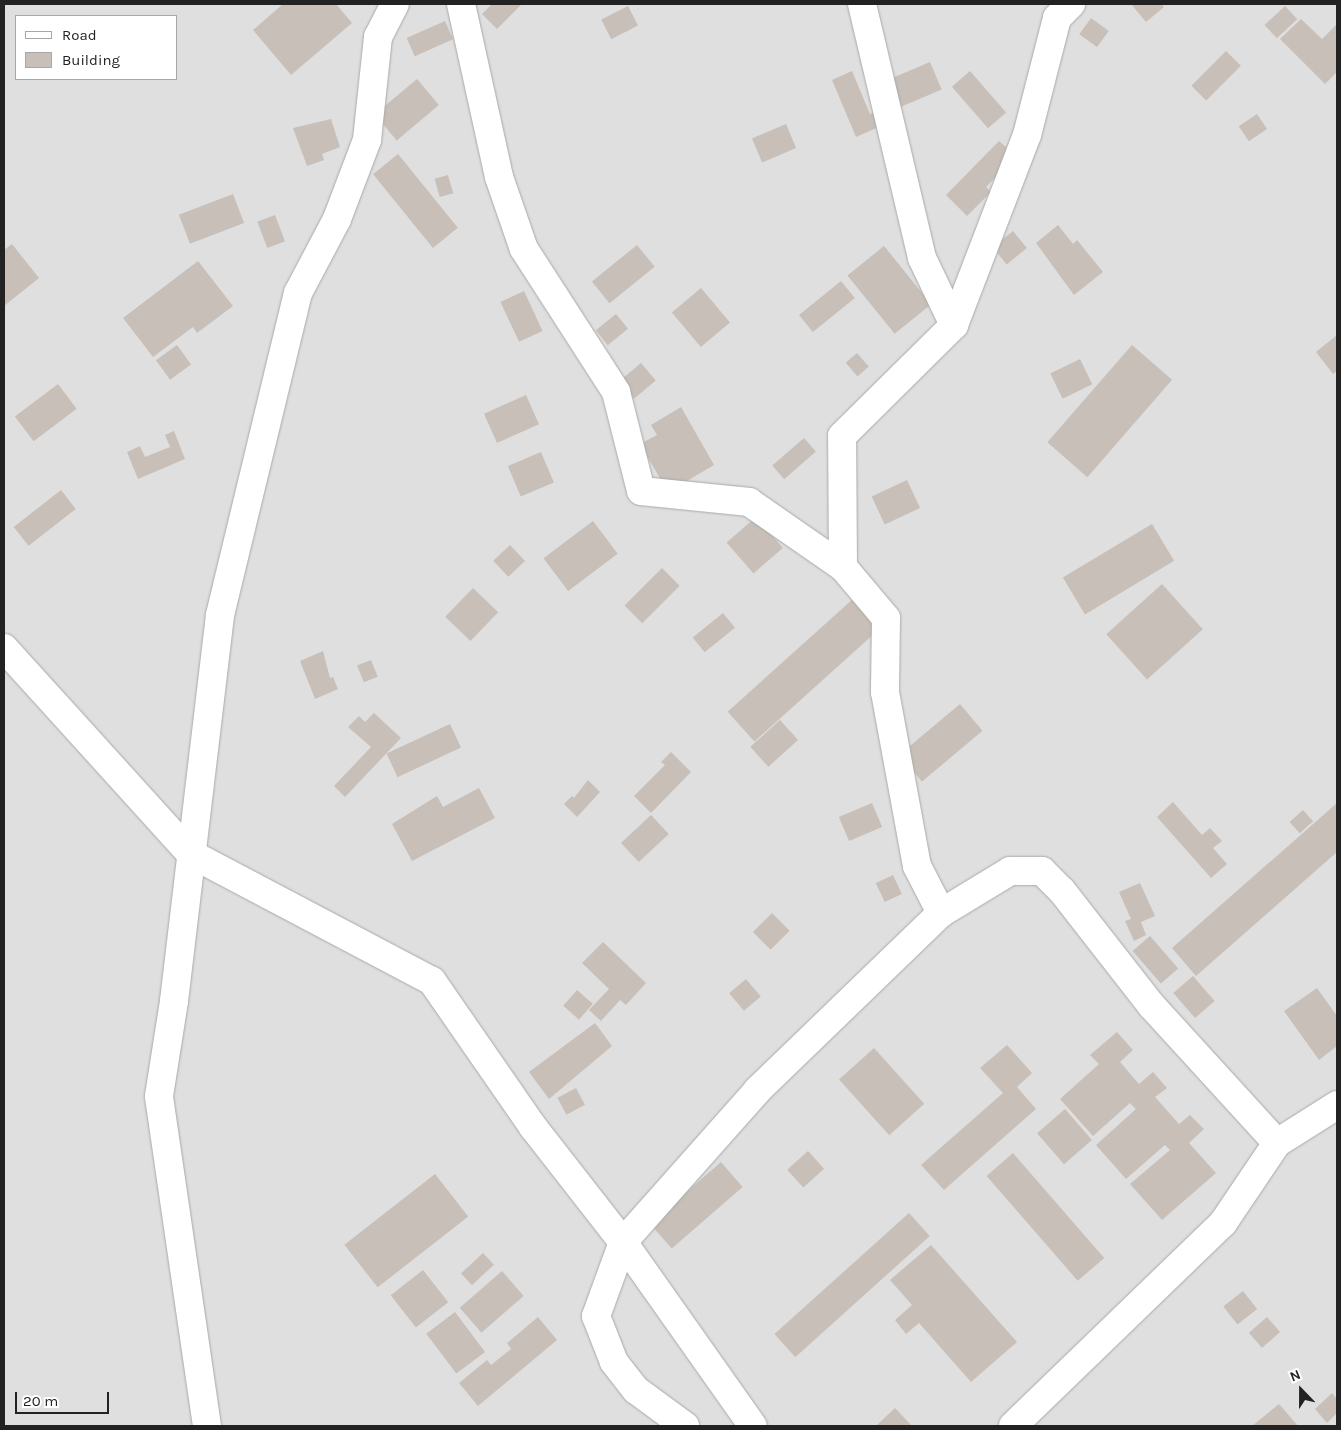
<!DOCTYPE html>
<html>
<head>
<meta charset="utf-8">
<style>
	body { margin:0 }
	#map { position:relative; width:1341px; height:1430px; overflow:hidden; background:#f2efe9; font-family:Karla,sans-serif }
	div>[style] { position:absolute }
	.residential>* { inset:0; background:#e0dfdf }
	.building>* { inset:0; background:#c7bfb8; transform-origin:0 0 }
	.roads { filter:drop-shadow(0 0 1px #a9a9a9) drop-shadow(0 0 1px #a9a9a9) }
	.minor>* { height:28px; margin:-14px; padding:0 14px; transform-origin:14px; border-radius:14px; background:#fff }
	span { translate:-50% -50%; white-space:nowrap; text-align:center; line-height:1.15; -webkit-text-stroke:4.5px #fff; paint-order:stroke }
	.frame { position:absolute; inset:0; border:5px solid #222; pointer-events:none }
	.legend { position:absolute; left:15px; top:15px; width:162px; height:65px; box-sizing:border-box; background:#fff; border:1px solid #a7a7a7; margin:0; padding:6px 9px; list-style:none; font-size:15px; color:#222 }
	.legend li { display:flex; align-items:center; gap:10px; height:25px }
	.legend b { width:25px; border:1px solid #a7a7a7 }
	.north { position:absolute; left:1276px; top:1365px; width:50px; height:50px; -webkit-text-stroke:4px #fff; paint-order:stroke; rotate:338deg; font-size:14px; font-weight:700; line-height:20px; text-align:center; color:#222 }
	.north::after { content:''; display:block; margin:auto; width:18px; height:22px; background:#222; clip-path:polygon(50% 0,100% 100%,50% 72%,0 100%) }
	.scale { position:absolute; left:15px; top:1392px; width:94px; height:22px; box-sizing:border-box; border:2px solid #222; border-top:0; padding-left:6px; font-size:15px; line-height:18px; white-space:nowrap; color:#222; -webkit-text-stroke:4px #fff; paint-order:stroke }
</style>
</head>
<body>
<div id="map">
	<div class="residential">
		<div style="clip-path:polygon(evenodd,4px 4px,1337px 4px,1337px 1426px,4px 1426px,4px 4px,16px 16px,176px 16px,176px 79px,16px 79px,16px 16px)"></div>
	</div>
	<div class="building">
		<div style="clip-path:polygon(283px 4px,336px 4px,352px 23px,291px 75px,253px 30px)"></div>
		<div style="clip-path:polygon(492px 4px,520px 4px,521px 5px,497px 29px,482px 14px)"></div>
		<div style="clip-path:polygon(1131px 4px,1161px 4px,1164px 7px,1146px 22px)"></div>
		<div style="left:628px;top:6px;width:22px;height:30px;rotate:63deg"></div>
		<div style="left:1285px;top:6px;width:18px;height:28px;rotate:47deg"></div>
		<div style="left:1091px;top:18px;width:22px;height:20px;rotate:36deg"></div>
		<div style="clip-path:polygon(1301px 19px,1322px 39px,1337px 24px,1337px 72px,1325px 84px,1280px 39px)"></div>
		<div style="left:445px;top:21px;width:20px;height:42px;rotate:66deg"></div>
		<div style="left:1226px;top:51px;width:21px;height:49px;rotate:45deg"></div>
		<div style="left:930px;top:62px;width:30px;height:48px;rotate:67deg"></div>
		<div style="clip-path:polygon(852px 71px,870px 114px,875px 112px,881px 126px,856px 137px,832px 80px)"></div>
		<div style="left:970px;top:71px;width:55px;height:24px;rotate:49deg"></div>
		<div style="left:417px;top:79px;width:34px;height:55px;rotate:50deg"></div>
		<div style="left:1257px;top:114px;width:18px;height:22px;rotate:56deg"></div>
		<div style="clip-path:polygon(331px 119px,340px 147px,322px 154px,324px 160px,307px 166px,293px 128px)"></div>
		<div style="left:786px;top:124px;width:26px;height:37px;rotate:67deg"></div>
		<div style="clip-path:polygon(999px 141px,1016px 156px,986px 187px,991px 192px,967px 216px,946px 195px)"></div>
		<div style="left:398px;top:154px;width:95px;height:32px;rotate:51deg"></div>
		<div style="left:448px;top:175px;width:19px;height:14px;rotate:74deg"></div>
		<div style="left:233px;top:194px;width:31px;height:58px;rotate:69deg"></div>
		<div style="left:275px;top:215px;width:28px;height:19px;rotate:69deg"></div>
		<div style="clip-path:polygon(1058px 225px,1073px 244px,1077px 240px,1103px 272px,1074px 295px,1036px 243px)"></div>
		<div style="left:1013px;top:231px;width:22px;height:26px;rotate:51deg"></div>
		<div style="clip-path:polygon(12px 244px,39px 278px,4px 306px,4px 250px)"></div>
		<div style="left:637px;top:245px;width:28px;height:58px;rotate:51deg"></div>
		<div style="left:884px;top:246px;width:75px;height:47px;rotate:51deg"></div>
		<div style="clip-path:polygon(198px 261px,233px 306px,197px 333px,193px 327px,153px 357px,123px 318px)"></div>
		<div style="left:841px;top:281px;width:22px;height:54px;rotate:51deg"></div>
		<div style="left:701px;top:288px;width:45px;height:38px;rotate:50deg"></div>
		<div style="left:524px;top:291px;width:44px;height:26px;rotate:65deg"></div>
		<div style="left:616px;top:314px;width:19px;height:26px;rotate:51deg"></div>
		<div style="clip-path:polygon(1337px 335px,1337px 371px,1333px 374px,1316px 352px)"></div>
		<div style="left:177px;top:345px;width:24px;height:26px;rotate:54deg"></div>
		<div style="left:1132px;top:345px;width:53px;height:129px;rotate:41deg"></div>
		<div style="left:857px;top:353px;width:18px;height:15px;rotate:49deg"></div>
		<div style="left:1080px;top:359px;width:28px;height:33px;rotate:64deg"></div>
		<div style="left:641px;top:363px;width:23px;height:28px;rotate:50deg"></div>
		<div style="left:58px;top:384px;width:31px;height:54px;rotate:53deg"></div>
		<div style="left:526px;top:395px;width:32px;height:46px;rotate:66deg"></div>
		<div style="clip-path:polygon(681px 407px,714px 465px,668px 492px,640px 444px,657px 435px,651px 425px)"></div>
		<div style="clip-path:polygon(174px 431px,185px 459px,138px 479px,127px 452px,140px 446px,145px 457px,170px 447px,165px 435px)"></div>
		<div style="left:804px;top:438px;width:18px;height:42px;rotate:49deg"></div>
		<div style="left:541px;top:452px;width:33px;height:36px;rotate:67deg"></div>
		<div style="left:907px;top:480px;width:31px;height:39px;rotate:65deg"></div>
		<div style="left:61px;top:490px;width:24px;height:60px;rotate:52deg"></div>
		<div style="left:756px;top:517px;width:41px;height:39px;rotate:49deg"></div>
		<div style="left:593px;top:521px;width:41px;height:62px;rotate:53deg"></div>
		<div style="left:1152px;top:524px;width:43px;height:104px;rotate:59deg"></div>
		<div style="left:510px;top:545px;width:22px;height:23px;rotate:47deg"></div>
		<div style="left:662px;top:568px;width:25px;height:53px;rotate:45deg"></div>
		<div style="left:1162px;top:584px;width:61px;height:75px;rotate:48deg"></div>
		<div style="left:473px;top:588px;width:35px;height:40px;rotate:44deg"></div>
		<div style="left:854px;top:598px;width:40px;height:170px;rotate:48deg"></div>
		<div style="left:723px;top:613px;width:19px;height:39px;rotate:51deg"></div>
		<div style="clip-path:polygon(323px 651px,330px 678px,333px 677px,338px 689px,315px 699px,300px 661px)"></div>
		<div style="left:371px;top:660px;width:18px;height:15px;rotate:68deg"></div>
		<div style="left:960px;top:704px;width:35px;height:79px;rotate:50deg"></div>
		<div style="clip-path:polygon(374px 713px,401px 738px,345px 797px,334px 786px,371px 747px,348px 727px,359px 716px,365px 722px)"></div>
		<div style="left:780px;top:720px;width:27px;height:40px;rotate:48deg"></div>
		<div style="left:450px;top:724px;width:26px;height:70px;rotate:65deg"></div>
		<div style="clip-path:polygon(671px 752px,691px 772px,651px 813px,634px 796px,665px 765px,661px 762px)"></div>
		<div style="clip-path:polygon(588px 780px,600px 792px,577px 817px,564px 804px,572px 796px,574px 798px)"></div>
		<div style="clip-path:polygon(479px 788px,495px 818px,412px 861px,392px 824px,437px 796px,443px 807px)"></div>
		<div style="clip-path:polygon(1173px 802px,1202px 835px,1210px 828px,1222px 841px,1213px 848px,1227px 864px,1211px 878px,1157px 817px)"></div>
		<div style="left:872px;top:803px;width:26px;height:36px;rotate:67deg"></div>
		<div style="clip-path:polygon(1337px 803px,1337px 852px,1196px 976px,1172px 948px)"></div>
		<div style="left:1303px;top:810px;width:15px;height:18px;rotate:48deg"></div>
		<div style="left:651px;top:815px;width:26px;height:41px;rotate:47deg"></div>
		<div style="left:893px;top:875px;width:21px;height:19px;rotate:65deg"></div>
		<div style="clip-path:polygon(1140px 883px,1155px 916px,1141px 922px,1146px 935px,1134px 941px,1125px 921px,1131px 919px,1119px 892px)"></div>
		<div style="left:772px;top:913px;width:25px;height:27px;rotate:45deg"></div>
		<div style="left:1150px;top:936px;width:43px;height:23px;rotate:49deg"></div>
		<div style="clip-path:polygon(603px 942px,646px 983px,626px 1005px,620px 1000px,601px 1021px,589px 1010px,609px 989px,582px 963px)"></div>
		<div style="left:1193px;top:976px;width:33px;height:26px;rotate:49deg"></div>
		<div style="left:746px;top:979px;width:23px;height:22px;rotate:50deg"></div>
		<div style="clip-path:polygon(1317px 988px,1337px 1016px,1337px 1046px,1319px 1060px,1284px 1011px)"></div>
		<div style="left:577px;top:990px;width:21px;height:21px;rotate:41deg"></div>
		<div style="clip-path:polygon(595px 1023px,612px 1046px,549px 1099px,529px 1072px)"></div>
		<div style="clip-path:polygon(1117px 1032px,1133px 1050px,1120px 1062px,1139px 1084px,1153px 1072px,1167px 1088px,1155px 1097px,1179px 1124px,1190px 1115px,1204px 1129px,1189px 1143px,1216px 1173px,1162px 1220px,1130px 1184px,1170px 1150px,1165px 1145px,1126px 1179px,1096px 1145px,1136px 1109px,1130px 1103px,1093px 1136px,1060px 1099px,1099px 1064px,1090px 1055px)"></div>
		<div style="clip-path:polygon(1007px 1045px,1032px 1073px,1017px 1087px,1036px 1109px,944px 1190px,921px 1165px,1003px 1093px,980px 1068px)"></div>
		<div style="left:874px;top:1048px;width:75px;height:47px;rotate:48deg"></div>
		<div style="left:576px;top:1088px;width:19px;height:21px;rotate:62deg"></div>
		<div style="left:1065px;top:1109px;width:41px;height:37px;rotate:49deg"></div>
		<div style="left:808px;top:1151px;width:24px;height:28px;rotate:48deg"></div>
		<div style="left:1013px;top:1153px;width:139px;height:35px;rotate:49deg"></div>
		<div style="left:721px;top:1162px;width:33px;height:94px;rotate:49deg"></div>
		<div style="left:435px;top:1174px;width:54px;height:115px;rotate:52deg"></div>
		<div style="left:909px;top:1213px;width:31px;height:181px;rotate:48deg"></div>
		<div style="clip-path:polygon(931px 1245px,1017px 1342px,971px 1382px,919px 1323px,906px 1334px,895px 1320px,912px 1305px,890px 1280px)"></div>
		<div style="left:483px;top:1253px;width:16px;height:30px;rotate:47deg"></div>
		<div style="left:423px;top:1270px;width:41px;height:41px;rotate:52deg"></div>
		<div style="left:502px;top:1271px;width:33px;height:56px;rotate:49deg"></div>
		<div style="left:1243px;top:1291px;width:23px;height:25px;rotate:52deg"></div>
		<div style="left:455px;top:1312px;width:50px;height:36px;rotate:53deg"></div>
		<div style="clip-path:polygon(538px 1317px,557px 1340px,478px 1406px,459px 1383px,487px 1360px,491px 1365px,511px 1349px,507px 1343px)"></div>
		<div style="left:1267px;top:1317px;width:20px;height:24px;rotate:49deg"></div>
		<div style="clip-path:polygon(1332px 1393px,1337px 1399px,1337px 1413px,1327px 1423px,1315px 1409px)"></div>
		<div style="clip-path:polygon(1279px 1404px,1298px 1426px,1252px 1426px)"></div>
		<div style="clip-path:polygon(895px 1408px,912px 1426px,878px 1426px,877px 1425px)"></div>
	</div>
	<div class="roads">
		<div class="minor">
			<div style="left:461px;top:4px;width:177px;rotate:77.6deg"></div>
			<div style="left:499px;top:177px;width:76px;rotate:70.9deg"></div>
			<div style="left:524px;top:249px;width:170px;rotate:57.2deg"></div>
			<div style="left:616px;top:392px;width:102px;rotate:75.8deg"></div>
			<div style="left:641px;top:491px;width:109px;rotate:5.8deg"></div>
			<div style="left:749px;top:502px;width:114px;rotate:34.7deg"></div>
			<div style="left:843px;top:567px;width:67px;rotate:49.9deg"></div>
			<div style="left:886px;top:618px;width:74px;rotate:90.8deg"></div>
			<div style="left:885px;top:692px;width:177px;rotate:79.6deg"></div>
			<div style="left:917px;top:866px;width:53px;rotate:62.9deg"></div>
			<div style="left:941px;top:913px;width:255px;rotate:136deg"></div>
			<div style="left:758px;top:1090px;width:203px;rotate:131.6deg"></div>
			<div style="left:623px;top:1242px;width:79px;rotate:110deg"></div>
			<div style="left:596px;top:1316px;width:49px;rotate:68.6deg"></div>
			<div style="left:614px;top:1362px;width:36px;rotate:52deg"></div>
			<div style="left:636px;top:1390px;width:61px;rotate:36.3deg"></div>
			<div style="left:862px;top:4px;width:261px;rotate:76.7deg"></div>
			<div style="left:922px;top:258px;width:74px;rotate:64.5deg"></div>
			<div style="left:843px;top:567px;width:131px;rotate:-90.4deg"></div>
			<div style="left:842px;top:436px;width:158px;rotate:-44.7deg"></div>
			<div style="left:954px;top:325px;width:204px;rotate:-69deg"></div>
			<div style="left:1027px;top:135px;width:121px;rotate:-75.6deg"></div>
			<div style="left:1057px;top:18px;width:20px;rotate:-45deg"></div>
			<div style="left:4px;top:648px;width:278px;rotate:47.8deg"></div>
			<div style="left:191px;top:854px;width:272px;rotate:27.8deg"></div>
			<div style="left:432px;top:981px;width:178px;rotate:55.3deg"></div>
			<div style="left:533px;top:1127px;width:146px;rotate:52deg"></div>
			<div style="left:623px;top:1242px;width:225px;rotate:54.8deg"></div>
			<div style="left:941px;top:913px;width:81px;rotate:-31.3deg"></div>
			<div style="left:1010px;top:871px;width:32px"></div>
			<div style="left:1042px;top:871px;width:28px;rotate:45deg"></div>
			<div style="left:1062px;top:891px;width:145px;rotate:52deg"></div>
			<div style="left:1151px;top:1005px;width:187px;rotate:47.6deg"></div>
			<div style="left:1277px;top:1143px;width:97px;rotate:124deg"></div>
			<div style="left:1223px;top:1223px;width:292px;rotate:136deg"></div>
			<div style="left:1277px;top:1143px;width:71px;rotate:-32.3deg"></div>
			<div style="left:207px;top:1426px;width:333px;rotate:-98.3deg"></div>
			<div style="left:159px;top:1096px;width:96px;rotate:-81deg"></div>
			<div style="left:174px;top:1001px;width:389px;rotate:-83.2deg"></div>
			<div style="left:220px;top:615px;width:331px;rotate:-76.4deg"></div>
			<div style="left:298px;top:293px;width:84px;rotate:-62.2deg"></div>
			<div style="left:337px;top:219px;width:85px;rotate:-69.2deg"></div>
			<div style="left:367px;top:140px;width:104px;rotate:-83.9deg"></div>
			<div style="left:378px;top:37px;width:37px;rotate:-63deg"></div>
		</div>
	</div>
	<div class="frame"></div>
	<ul class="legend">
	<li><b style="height:6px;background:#fff"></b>Road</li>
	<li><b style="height:14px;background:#c7bfb8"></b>Building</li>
	</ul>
	<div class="north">N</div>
	<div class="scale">20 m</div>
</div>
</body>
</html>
